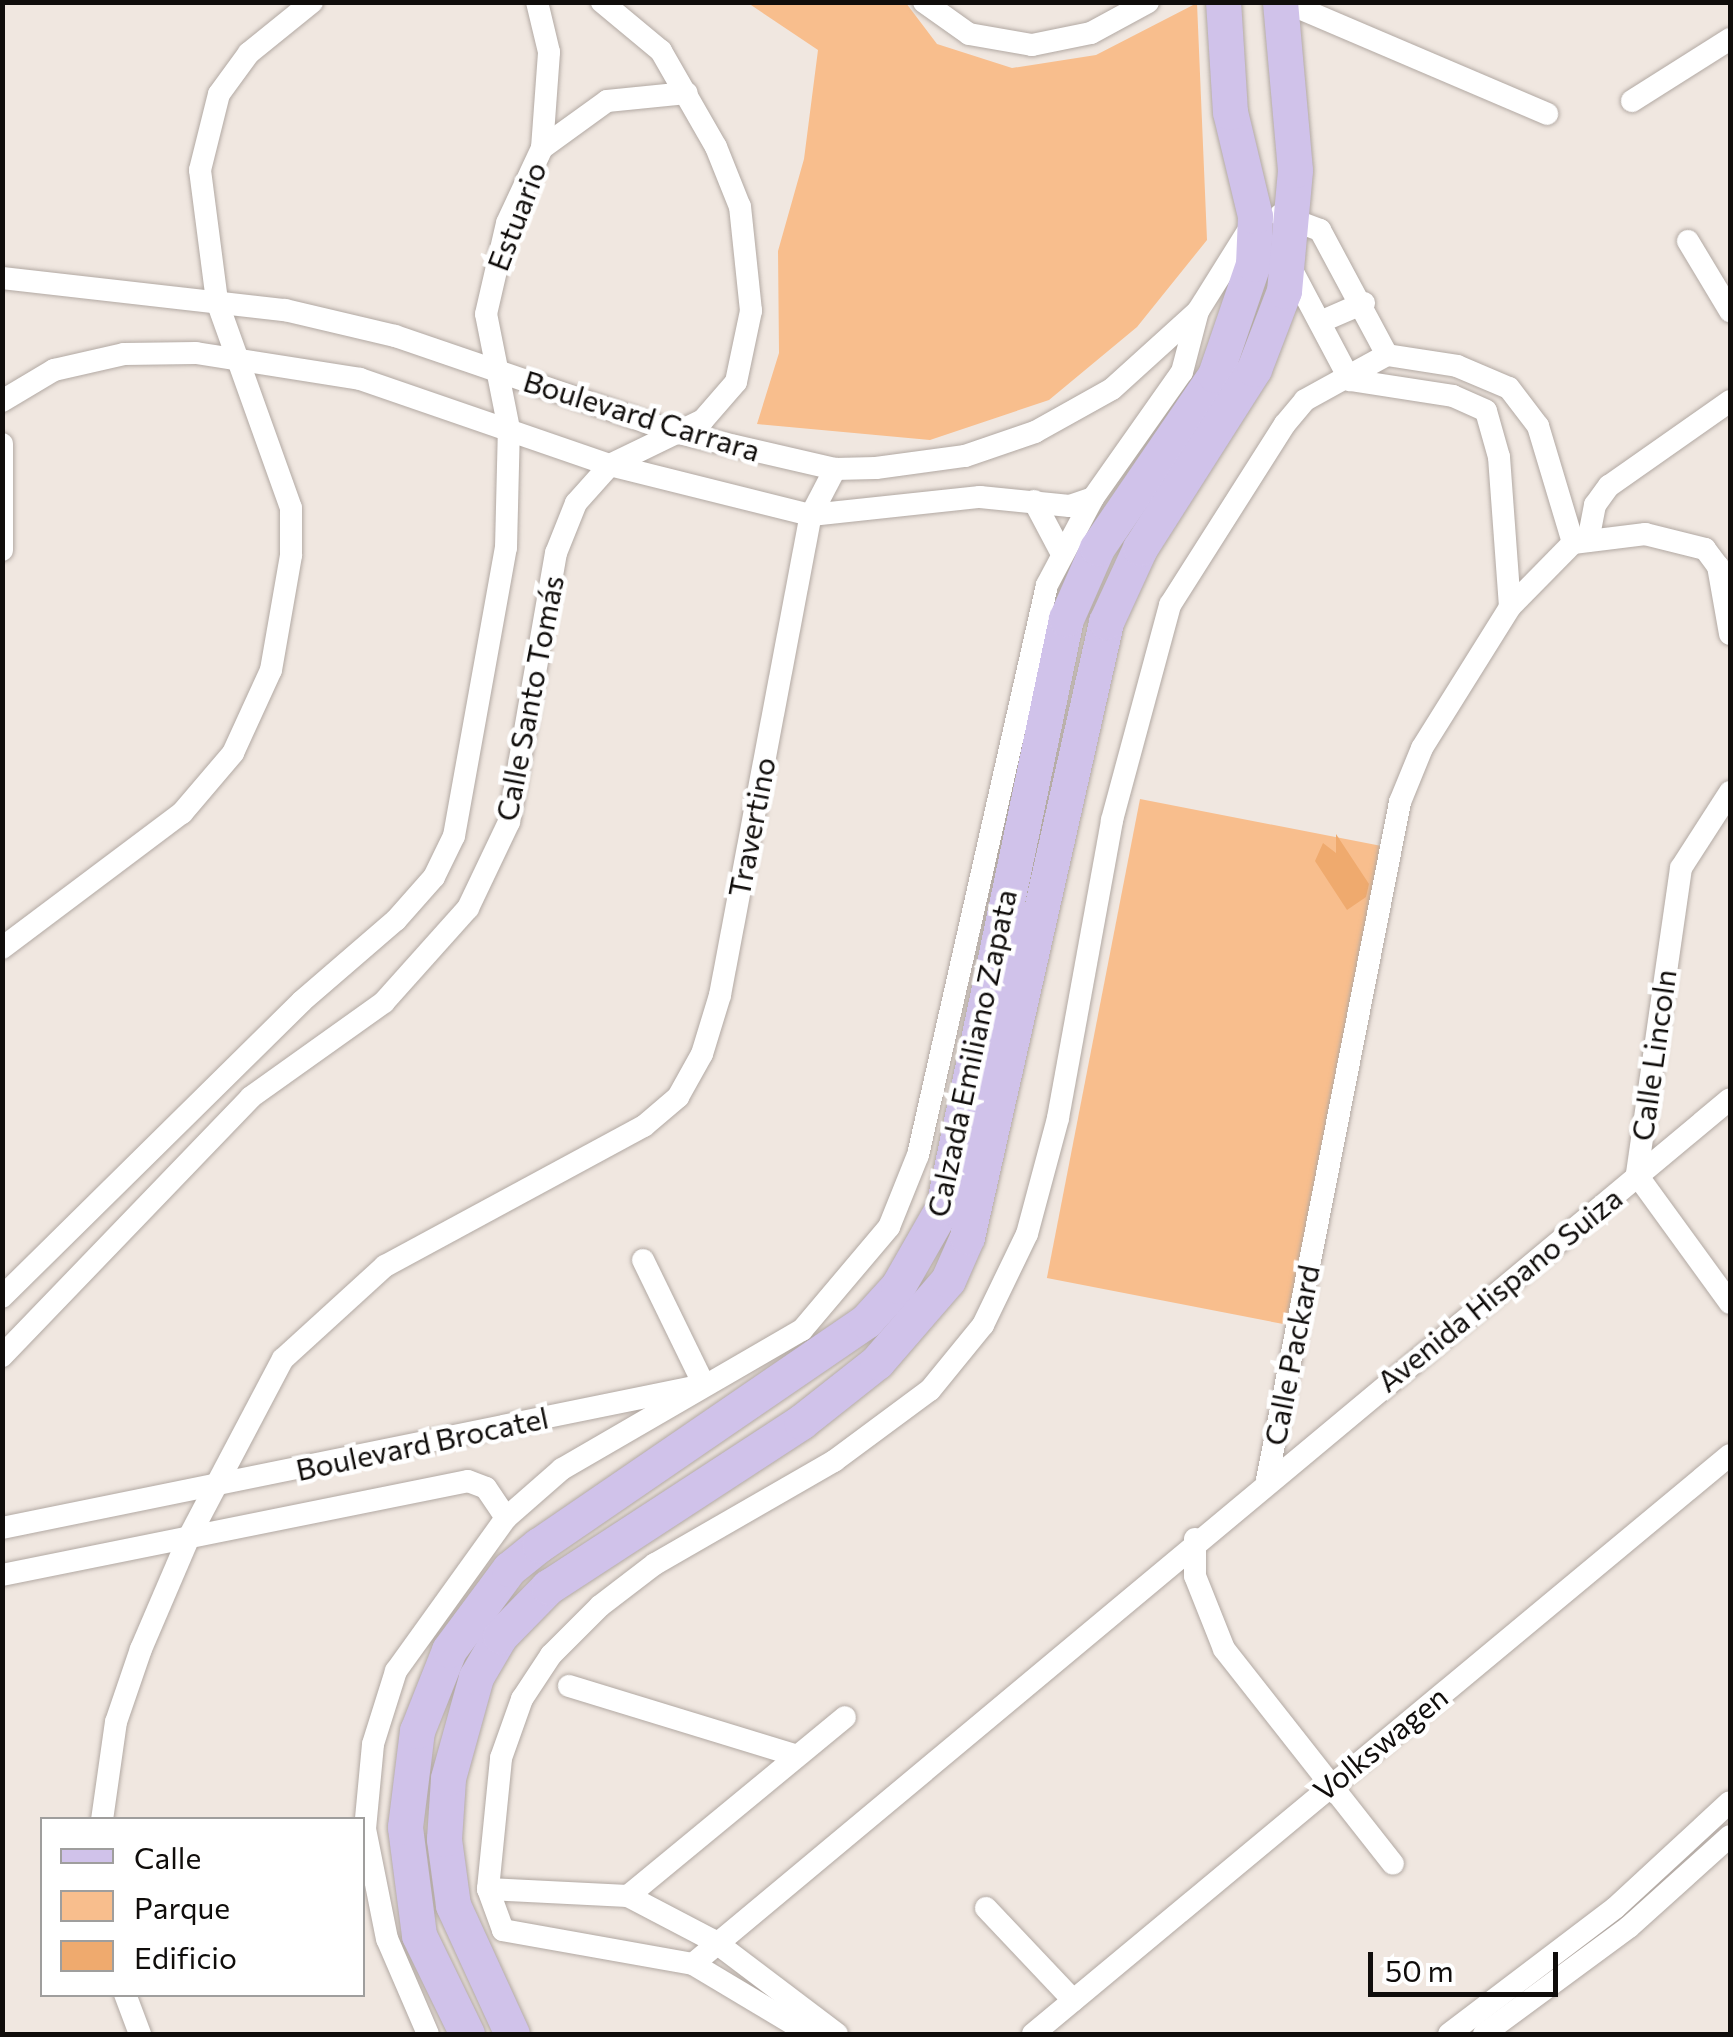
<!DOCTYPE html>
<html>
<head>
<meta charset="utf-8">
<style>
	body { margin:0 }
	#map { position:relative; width:1733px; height:2037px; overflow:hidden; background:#f0e7e0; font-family:Commissioner,sans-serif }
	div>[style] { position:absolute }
	.green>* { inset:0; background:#f8be8d; transform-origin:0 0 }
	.building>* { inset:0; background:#efaa6e }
	.roads { filter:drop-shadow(0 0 2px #b2a9a3) drop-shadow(0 0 2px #b2a9a3) }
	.minor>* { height:22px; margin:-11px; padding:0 11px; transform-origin:11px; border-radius:11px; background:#fff }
	.primary>* { height:35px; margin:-17.5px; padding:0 17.5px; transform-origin:17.5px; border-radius:17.5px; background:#d0c2ea }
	span { translate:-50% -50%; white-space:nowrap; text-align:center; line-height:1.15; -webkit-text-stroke:9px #fff; paint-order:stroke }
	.street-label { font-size:30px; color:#100d0b }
	.frame { position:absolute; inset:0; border:5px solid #100d0b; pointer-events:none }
	.legend { position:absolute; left:40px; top:1817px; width:325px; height:180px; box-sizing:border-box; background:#fff; border:2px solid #9f9e9d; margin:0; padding:12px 18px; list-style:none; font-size:30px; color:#100d0b }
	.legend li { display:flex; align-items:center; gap:20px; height:50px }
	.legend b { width:50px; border:2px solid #9f9e9d }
	.scale { position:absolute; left:1368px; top:1952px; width:190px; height:45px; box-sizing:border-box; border:5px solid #100d0b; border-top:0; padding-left:12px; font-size:30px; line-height:35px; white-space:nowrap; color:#100d0b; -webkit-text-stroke:8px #fff; paint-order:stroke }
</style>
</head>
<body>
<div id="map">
	<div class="green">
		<div style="clip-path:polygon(748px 3px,906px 3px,937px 44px,1012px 68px,1096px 55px,1197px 3px,1207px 240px,1137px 327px,1049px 400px,930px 440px,757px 424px,779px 353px,778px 251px,804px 159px,818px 50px)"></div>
		<div style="left:1140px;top:799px;width:250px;height:488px;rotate:11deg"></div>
	</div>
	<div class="building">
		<div style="clip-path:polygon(1336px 834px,1369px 884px,1366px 897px,1347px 910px,1315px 861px,1323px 843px,1336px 853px)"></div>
	</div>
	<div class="roads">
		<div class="minor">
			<div style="left:924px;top:2px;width:55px;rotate:35.4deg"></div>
			<div style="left:969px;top:34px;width:64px;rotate:9.9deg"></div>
			<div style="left:1032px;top:45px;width:60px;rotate:-11.5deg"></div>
			<div style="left:1091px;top:33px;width:65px;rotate:-28.5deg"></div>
			<div style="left:1285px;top:2px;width:285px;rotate:23.1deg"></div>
			<div style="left:1632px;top:101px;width:116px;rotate:-32.3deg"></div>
			<div style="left:542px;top:148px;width:80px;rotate:-35.9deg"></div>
			<div style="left:607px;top:101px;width:80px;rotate:-5.7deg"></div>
			<div style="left:1280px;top:215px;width:43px;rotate:20.6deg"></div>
			<div style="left:1320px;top:230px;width:142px;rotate:61.8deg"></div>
			<div style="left:1688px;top:241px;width:82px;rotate:59deg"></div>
			<div style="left:1287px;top:261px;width:135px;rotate:62.1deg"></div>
			<div style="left:2px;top:278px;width:285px;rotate:6.5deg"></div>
			<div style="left:285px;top:310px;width:113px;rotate:13.3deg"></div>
			<div style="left:395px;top:336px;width:300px;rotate:18.9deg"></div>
			<div style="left:679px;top:433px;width:160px;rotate:13deg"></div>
			<div style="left:835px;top:469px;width:41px;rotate:-1.4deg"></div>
			<div style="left:876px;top:468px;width:90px;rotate:-7.7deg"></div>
			<div style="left:965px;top:456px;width:74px;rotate:-18.9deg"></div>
			<div style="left:1035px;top:432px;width:88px;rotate:-29.2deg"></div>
			<div style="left:1112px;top:389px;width:116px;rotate:-42.2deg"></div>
			<div style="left:1198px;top:311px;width:94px;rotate:-58deg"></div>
			<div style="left:1320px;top:322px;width:48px;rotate:-23.4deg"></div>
			<div style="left:1387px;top:355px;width:71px;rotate:8.9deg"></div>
			<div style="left:1457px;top:366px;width:56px;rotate:22.9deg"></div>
			<div style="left:1509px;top:388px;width:48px;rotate:52.7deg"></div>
			<div style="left:1538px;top:426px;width:122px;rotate:73.3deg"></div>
			<div style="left:1350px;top:380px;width:104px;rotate:8.8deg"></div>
			<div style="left:1453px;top:396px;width:36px;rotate:24deg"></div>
			<div style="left:1486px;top:411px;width:48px;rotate:74.2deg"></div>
			<div style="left:1499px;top:457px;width:150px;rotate:85.8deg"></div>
			<div style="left:2px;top:401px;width:61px;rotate:-30.8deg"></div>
			<div style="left:54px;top:370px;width:72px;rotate:-12.9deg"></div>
			<div style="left:124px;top:354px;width:72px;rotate:-0.8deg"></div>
			<div style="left:196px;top:353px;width:166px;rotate:9deg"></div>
			<div style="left:360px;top:379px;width:264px;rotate:19deg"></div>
			<div style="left:610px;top:465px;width:207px;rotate:14deg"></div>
			<div style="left:811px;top:515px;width:170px;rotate:-6.1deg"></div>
			<div style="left:980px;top:497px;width:90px;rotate:5.7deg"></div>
			<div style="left:1070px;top:506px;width:24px;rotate:-19deg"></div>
			<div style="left:2px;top:444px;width:106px;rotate:90deg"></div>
			<div style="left:1034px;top:501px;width:58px;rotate:62.1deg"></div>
			<div style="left:1588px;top:541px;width:37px;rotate:-79deg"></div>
			<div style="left:1595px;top:505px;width:24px;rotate:-54deg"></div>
			<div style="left:1609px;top:486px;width:148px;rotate:-35.1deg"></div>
			<div style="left:1573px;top:543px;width:73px;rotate:-7.1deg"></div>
			<div style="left:1645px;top:534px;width:62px;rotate:14deg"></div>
			<div style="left:1705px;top:549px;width:21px;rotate:53deg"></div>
			<div style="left:1718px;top:566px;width:69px;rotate:80deg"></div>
			<div style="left:1730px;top:792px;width:90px;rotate:122.8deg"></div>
			<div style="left:1681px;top:868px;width:310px;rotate:98.2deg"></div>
			<div style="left:1637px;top:1175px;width:158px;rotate:54deg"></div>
			<div style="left:2px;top:948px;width:225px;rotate:-36.9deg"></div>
			<div style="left:182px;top:813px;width:79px;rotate:-49.6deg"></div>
			<div style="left:233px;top:753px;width:91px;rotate:-65.4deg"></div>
			<div style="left:271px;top:670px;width:117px;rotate:-80.1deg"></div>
			<div style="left:291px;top:555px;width:47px;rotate:-90deg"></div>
			<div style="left:291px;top:508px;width:220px;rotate:-109.7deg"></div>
			<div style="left:217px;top:301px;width:132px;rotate:-97.4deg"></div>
			<div style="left:200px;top:170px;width:78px;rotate:-76deg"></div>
			<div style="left:219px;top:94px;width:51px;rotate:-53.8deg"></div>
			<div style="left:249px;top:53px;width:81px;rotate:-39deg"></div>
			<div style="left:2px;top:1297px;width:421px;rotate:-44.6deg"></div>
			<div style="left:302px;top:1001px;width:124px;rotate:-40.8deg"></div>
			<div style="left:396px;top:920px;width:57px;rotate:-48.5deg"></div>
			<div style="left:434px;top:877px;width:46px;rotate:-64deg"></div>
			<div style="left:454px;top:836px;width:293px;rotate:-79.8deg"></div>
			<div style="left:506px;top:548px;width:119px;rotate:-88.6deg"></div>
			<div style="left:509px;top:429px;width:117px;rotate:-101.3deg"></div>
			<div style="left:486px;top:314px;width:93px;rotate:-77deg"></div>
			<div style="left:507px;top:223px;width:83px;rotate:-65deg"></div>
			<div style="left:542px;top:148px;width:96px;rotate:-85.8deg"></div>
			<div style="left:549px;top:52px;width:51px;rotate:-103.5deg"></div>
			<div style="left:2px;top:1356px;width:359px;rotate:-46.1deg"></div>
			<div style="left:251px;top:1097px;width:163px;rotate:-35.5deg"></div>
			<div style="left:384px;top:1002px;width:126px;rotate:-48.2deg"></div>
			<div style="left:468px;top:908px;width:95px;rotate:-64.5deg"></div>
			<div style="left:509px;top:822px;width:273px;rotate:-80.1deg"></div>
			<div style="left:556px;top:553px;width:54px;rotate:-68.2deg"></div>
			<div style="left:576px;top:503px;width:51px;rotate:-48.2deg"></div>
			<div style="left:610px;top:465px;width:103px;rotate:-25.8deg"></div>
			<div style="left:703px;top:420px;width:50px;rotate:-49deg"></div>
			<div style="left:736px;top:382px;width:73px;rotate:-78.1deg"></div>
			<div style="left:751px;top:311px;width:105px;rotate:-96deg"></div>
			<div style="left:740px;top:207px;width:65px;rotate:-111.8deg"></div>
			<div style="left:716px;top:147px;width:111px;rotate:-119.8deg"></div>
			<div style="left:661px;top:51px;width:77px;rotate:-140.3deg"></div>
			<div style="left:1267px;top:1480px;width:691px;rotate:-78.9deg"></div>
			<div style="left:1400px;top:802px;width:58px;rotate:-67.8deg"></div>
			<div style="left:1422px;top:748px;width:166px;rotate:-58deg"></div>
			<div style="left:1510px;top:607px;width:90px;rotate:-45.5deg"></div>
			<div style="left:2px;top:1528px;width:716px;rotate:-11.51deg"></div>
			<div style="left:704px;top:1385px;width:139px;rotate:-116deg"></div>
			<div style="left:1195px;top:1539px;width:37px;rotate:90deg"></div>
			<div style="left:1195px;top:1576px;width:79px;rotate:68.3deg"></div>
			<div style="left:1224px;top:1649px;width:273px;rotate:51.8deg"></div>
			<div style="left:2px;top:1575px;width:475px;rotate:-11.4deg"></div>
			<div style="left:468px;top:1481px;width:19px;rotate:21deg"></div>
			<div style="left:486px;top:1488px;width:36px;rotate:56deg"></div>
			<div style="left:569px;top:1686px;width:235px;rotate:17deg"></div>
			<div style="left:102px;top:1820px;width:99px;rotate:-81.9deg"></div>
			<div style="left:116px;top:1722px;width:77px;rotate:-71.1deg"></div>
			<div style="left:141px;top:1649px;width:122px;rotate:-66.8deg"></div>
			<div style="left:189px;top:1537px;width:201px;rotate:-62.2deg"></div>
			<div style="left:283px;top:1359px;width:138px;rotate:-42.4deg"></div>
			<div style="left:385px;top:1266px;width:294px;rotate:-28.4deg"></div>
			<div style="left:644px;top:1126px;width:45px;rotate:-40.5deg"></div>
			<div style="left:678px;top:1097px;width:49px;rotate:-60.8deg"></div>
			<div style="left:702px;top:1054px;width:62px;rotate:-73deg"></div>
			<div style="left:720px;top:995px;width:489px;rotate:-79.3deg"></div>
			<div style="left:811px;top:515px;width:52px;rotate:-62.4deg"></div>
			<div style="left:488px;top:1889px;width:140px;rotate:2.9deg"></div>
			<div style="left:628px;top:1896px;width:97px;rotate:27.6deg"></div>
			<div style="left:714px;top:1941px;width:154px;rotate:37.1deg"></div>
			<div style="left:628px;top:1896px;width:281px;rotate:-39.5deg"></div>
			<div style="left:986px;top:1908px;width:127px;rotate:46.6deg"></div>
			<div style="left:693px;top:1964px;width:1350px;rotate:-39.83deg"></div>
			<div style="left:125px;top:1994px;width:43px;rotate:69.4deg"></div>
			<div style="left:428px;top:2034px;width:103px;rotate:-113.3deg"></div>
			<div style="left:387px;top:1939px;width:112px;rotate:-101.3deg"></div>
			<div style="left:365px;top:1829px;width:85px;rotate:-84.6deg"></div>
			<div style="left:373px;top:1744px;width:77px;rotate:-72.5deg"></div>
			<div style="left:396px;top:1671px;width:188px;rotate:-54.3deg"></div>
			<div style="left:506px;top:1518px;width:74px;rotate:-41.2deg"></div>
			<div style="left:562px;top:1469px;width:277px;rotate:-30.1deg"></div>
			<div style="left:802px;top:1330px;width:135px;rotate:-49.8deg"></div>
			<div style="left:889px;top:1227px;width:78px;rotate:-68.1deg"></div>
			<div style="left:918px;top:1155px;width:584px;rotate:-77.25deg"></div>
			<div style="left:1047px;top:585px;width:98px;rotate:-62.1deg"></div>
			<div style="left:1093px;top:498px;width:154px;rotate:-54.8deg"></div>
			<div style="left:1182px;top:372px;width:63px;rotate:-75.3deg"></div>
			<div style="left:810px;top:2034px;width:136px;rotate:-149.1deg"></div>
			<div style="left:693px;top:1964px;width:193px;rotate:-169.9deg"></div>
			<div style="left:503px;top:1930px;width:44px;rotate:-110.1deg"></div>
			<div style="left:488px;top:1889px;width:132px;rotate:-84.3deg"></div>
			<div style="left:501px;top:1758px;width:63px;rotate:-70.4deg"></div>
			<div style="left:522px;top:1699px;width:53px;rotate:-56.6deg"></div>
			<div style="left:551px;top:1655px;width:69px;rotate:-45deg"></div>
			<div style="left:600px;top:1606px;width:69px;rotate:-37.4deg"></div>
			<div style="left:655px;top:1564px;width:207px;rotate:-29.9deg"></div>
			<div style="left:834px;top:1461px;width:119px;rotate:-36.5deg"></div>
			<div style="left:930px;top:1390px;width:84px;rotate:-50.8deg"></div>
			<div style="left:983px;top:1325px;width:101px;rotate:-64.2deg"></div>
			<div style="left:1027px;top:1234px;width:120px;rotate:-75deg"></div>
			<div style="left:1058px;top:1118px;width:303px;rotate:-79.7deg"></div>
			<div style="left:1112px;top:820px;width:223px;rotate:-74.9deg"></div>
			<div style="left:1170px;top:605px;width:214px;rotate:-57.6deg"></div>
			<div style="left:1285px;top:424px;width:31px;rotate:-50deg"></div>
			<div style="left:1305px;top:400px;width:94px;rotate:-28.8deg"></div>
			<div style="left:1033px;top:2034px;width:906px;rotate:-39.72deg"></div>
			<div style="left:1449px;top:2034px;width:208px;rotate:-37.2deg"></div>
			<div style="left:1615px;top:1908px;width:156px;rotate:-42.7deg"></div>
			<div style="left:1484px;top:2034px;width:180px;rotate:-36.4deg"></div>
			<div style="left:1629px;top:1927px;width:136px;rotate:-42deg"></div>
		</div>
		<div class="primary">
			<div style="left:467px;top:2034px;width:110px;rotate:-115.9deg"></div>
			<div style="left:419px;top:1935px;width:109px;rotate:-97.4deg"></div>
			<div style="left:405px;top:1827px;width:97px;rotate:-82.9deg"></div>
			<div style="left:417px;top:1731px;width:87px;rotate:-68.4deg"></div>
			<div style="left:449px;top:1650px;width:101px;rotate:-53.5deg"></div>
			<div style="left:509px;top:1569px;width:38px;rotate:-39deg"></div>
			<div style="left:539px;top:1545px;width:396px;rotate:-34.4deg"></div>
			<div style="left:866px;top:1321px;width:47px;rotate:-47.6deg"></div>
			<div style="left:898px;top:1286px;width:91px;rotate:-60.3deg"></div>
			<div style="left:943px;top:1207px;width:601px;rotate:-78.19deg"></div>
			<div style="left:1066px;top:619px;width:77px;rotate:-66.4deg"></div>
			<div style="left:1097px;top:548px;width:209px;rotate:-55.7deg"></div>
			<div style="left:1215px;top:375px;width:117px;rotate:-71.1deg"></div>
			<div style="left:1253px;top:264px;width:48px;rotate:-87.6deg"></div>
			<div style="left:1255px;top:216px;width:107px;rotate:-103.5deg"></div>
			<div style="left:1230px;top:112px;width:110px;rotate:-93.6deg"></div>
			<div style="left:512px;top:2034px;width:142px;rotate:-114.6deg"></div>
			<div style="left:453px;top:1905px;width:67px;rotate:-97.8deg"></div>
			<div style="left:444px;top:1839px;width:61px;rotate:-86.2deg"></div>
			<div style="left:448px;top:1778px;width:105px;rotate:-74.5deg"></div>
			<div style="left:476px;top:1677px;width:48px;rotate:-59.7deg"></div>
			<div style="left:500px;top:1636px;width:69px;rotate:-45.6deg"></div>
			<div style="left:548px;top:1587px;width:302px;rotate:-33.1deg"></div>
			<div style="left:801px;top:1422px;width:97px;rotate:-38.3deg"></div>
			<div style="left:877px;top:1362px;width:108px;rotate:-49.1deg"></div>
			<div style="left:948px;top:1280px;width:47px;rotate:-66.2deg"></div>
			<div style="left:967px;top:1237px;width:631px;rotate:-77.26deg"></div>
			<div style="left:1106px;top:622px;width:81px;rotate:-65.3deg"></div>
			<div style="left:1140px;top:548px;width:212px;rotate:-57.5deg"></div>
			<div style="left:1254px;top:369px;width:84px;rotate:-69deg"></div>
			<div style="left:1284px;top:291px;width:121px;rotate:-84.8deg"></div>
			<div style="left:1295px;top:170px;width:169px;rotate:-95.1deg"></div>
		</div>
	</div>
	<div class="street-label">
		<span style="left:516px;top:216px;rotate:-69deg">Estuario</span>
		<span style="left:642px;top:415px;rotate:17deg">Boulevard Carrara</span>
		<span style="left:529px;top:698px;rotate:-79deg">Calle Santo Tomás</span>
		<span style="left:751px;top:827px;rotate:-79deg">Travertino</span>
		<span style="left:971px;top:1053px;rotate:-78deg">Calzada Emiliano Zapata</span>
		<span style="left:1653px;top:1055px;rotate:-82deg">Calle Lincoln</span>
		<span style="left:1499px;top:1289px;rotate:-39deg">Avenida Hispano Suiza</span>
		<span style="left:1291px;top:1355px;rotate:-79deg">Calle Packard</span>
		<span style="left:422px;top:1443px;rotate:-12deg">Boulevard Brocatel</span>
		<span style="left:1380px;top:1743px;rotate:-39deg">Volkswagen</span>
	</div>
	<div class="frame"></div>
	<ul class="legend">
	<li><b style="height:12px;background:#d0c2ea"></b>Calle</li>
	<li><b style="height:28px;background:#f8be8d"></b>Parque</li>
	<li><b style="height:28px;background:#efaa6e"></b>Edificio</li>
	</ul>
	<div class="scale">50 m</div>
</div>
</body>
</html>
